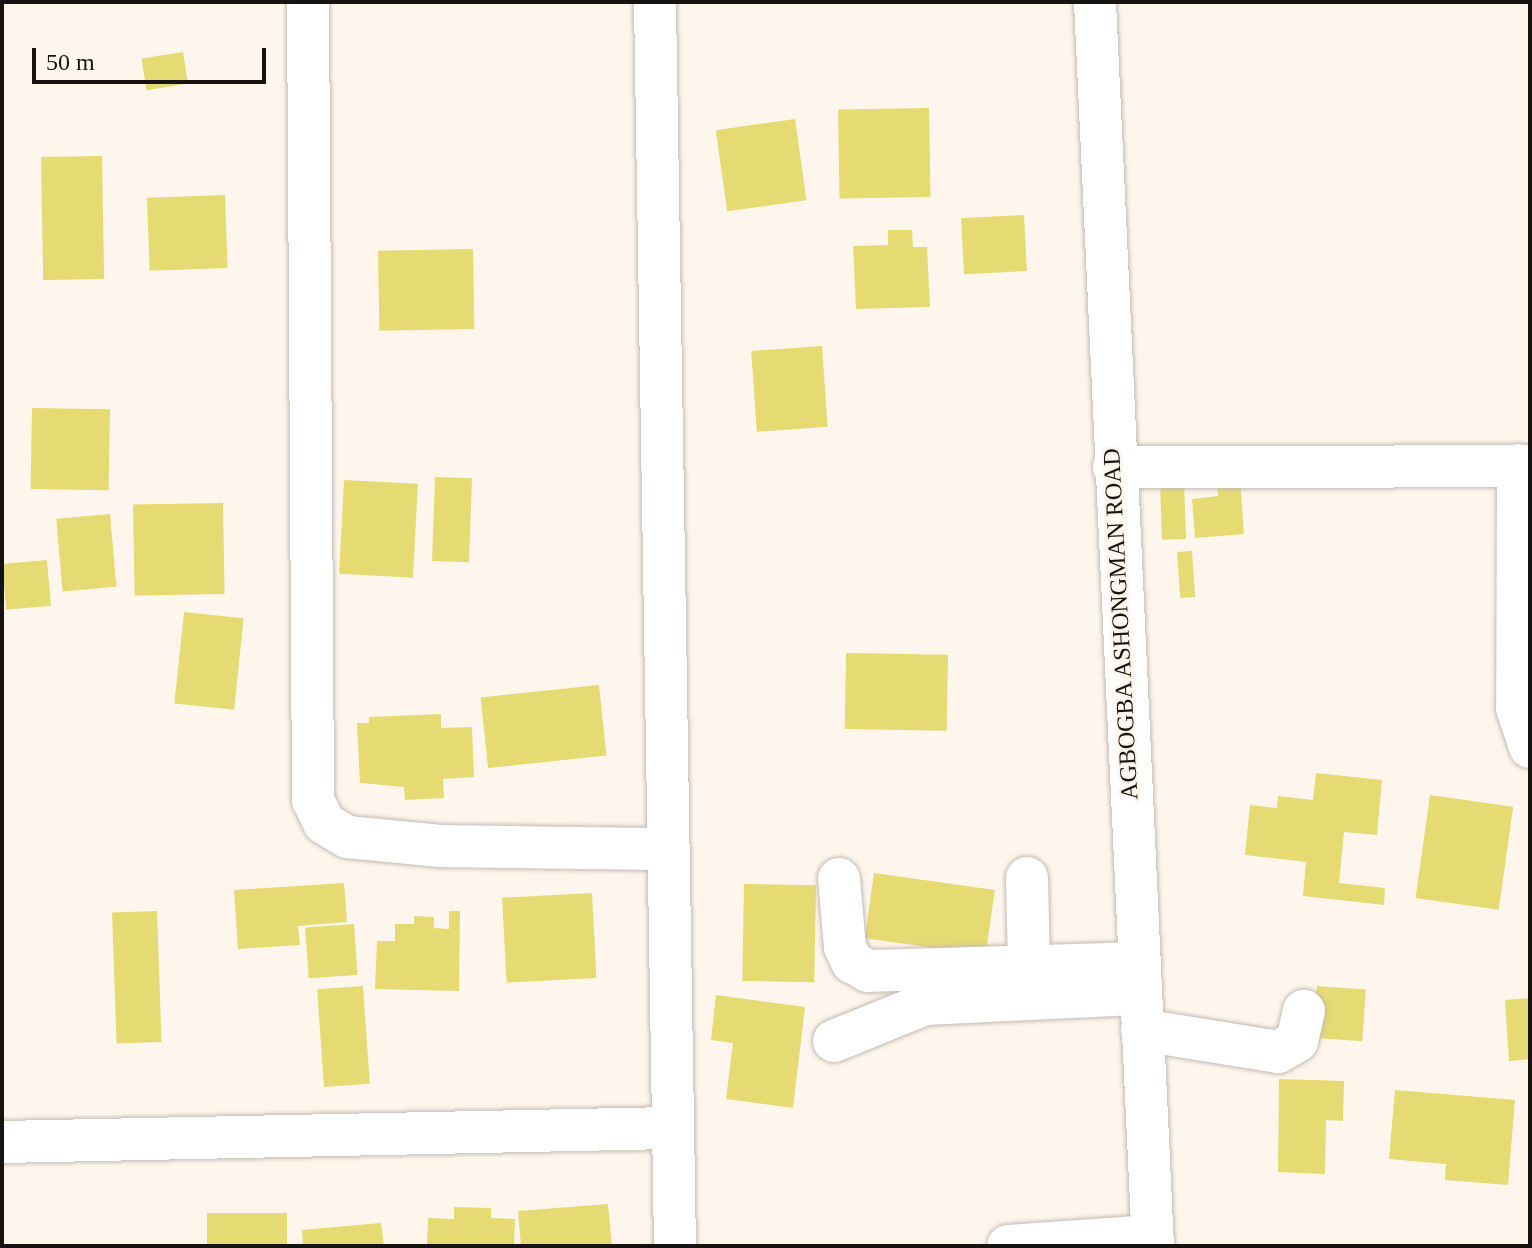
<!DOCTYPE html>
<html>
<head>
<meta charset="utf-8">
<style>
	body { margin:0 }
	#map { position:relative; width:1532px; height:1248px; overflow:hidden; background:#fef6ed; font-family:"Times New Roman",serif }
	div>[style] { position:absolute }
	.building>* { inset:0; background:#e6da73; transform-origin:0 0 }
	.roads { filter:drop-shadow(0 0 2px #c3bbb3) drop-shadow(0 0 2px #c3bbb3) }
	.minor>* { height:42px; margin:-21px; padding:0 21px; transform-origin:21px; border-radius:21px; background:#fff }
	span { translate:-50% -50%; white-space:nowrap; text-align:center; line-height:1.15; -webkit-text-stroke:6px #fef6ed; paint-order:stroke }
	.street-label { font-size:24px; color:#161310 }
	.frame { position:absolute; inset:0; border:4px solid #161310; pointer-events:none }
	.scale { position:absolute; left:32px; top:48px; width:234px; height:36px; box-sizing:border-box; border:4px solid #161310; border-top:0; padding-left:10px; font-size:24px; line-height:28px; white-space:nowrap; color:#161310; -webkit-text-stroke:6px #fef6ed; paint-order:stroke }
</style>
</head>
<body>
<div id="map">
	<div class="building">
		<div style="left:183px;top:52px;width:32px;height:42px;rotate:81deg"></div>
		<div style="left:929px;top:108px;width:89px;height:91px;rotate:89deg"></div>
		<div style="left:795px;top:119px;width:82px;height:80px;rotate:82deg"></div>
		<div style="left:102px;top:156px;width:123px;height:61px;rotate:89deg"></div>
		<div style="left:225px;top:195px;width:73px;height:78px;rotate:88deg"></div>
		<div style="left:1024px;top:215px;width:56px;height:63px;rotate:87deg"></div>
		<div style="clip-path:polygon(888px 230px,912px 230px,913px 247px,927px 247px,930px 307px,856px 309px,853px 246px,888px 245px)"></div>
		<div style="left:473px;top:249px;width:80px;height:95px;rotate:89deg"></div>
		<div style="left:822px;top:346px;width:81px;height:71px;rotate:86deg"></div>
		<div style="left:32px;top:408px;width:78px;height:81px;rotate:1deg"></div>
		<div style="left:435px;top:477px;width:37px;height:84px;rotate:2deg"></div>
		<div style="clip-path:polygon(1240px 478px,1244px 534px,1195px 538px,1192px 499px,1218px 496px,1217px 480px)"></div>
		<div style="left:344px;top:480px;width:74px;height:94px;rotate:3deg"></div>
		<div style="left:1184px;top:482px;width:57px;height:24px;rotate:88deg"></div>
		<div style="left:223px;top:503px;width:91px;height:90px;rotate:89deg"></div>
		<div style="left:110px;top:514px;width:73px;height:54px;rotate:85deg"></div>
		<div style="left:1192px;top:551px;width:46px;height:15px;rotate:86deg"></div>
		<div style="left:47px;top:560px;width:46px;height:45px;rotate:85deg"></div>
		<div style="left:184px;top:612px;width:60px;height:92px;rotate:6deg"></div>
		<div style="left:846px;top:653px;width:102px;height:76px;rotate:1deg"></div>
		<div style="left:599px;top:685px;width:71px;height:119px;rotate:84deg"></div>
		<div style="clip-path:polygon(441px 714px,441px 728px,472px 727px,474px 777px,443px 779px,444px 798px,405px 800px,404px 787px,360px 783px,357px 723px,369px 723px,369px 717px)"></div>
		<div style="clip-path:polygon(1316px 773px,1382px 780px,1377px 835px,1344px 832px,1339px 883px,1385px 888px,1384px 905px,1303px 896px,1306px 862px,1245px 855px,1250px 805px,1277px 808px,1278px 796px,1313px 800px)"></div>
		<div style="left:1430px;top:795px;width:84px;height:104px;rotate:8deg"></div>
		<div style="left:874px;top:873px;width:122px;height:66px;rotate:8deg"></div>
		<div style="clip-path:polygon(344px 883px,347px 922px,298px 926px,300px 945px,238px 949px,234px 890px)"></div>
		<div style="left:744px;top:884px;width:72px;height:97px;rotate:1deg"></div>
		<div style="left:592px;top:893px;width:85px;height:90px;rotate:87deg"></div>
		<div style="left:157px;top:911px;width:131px;height:45px;rotate:88deg"></div>
		<div style="clip-path:polygon(449px 911px,460px 911px,459px 991px,375px 989px,377px 941px,395px 941px,395px 924px,414px 924px,414px 916px,434px 917px,434px 928px,449px 929px)"></div>
		<div style="left:354px;top:924px;width:51px;height:49px;rotate:86deg"></div>
		<div style="left:363px;top:986px;width:98px;height:46px;rotate:86deg"></div>
		<div style="left:1317px;top:986px;width:49px;height:52px;rotate:4deg"></div>
		<div style="clip-path:polygon(716px 995px,805px 1007px,793px 1108px,726px 1099px,733px 1043px,711px 1040px)"></div>
		<div style="clip-path:polygon(1530px 998px,1530px 1059px,1509px 1061px,1505px 1000px)"></div>
		<div style="clip-path:polygon(1279px 1079px,1344px 1081px,1343px 1121px,1326px 1120px,1325px 1174px,1278px 1172px)"></div>
		<div style="clip-path:polygon(1395px 1090px,1515px 1100px,1508px 1185px,1445px 1180px,1446px 1164px,1389px 1159px)"></div>
		<div style="clip-path:polygon(608px 1204px,612px 1246px,521px 1246px,518px 1211px)"></div>
		<div style="clip-path:polygon(454px 1207px,491px 1208px,491px 1218px,515px 1219px,514px 1246px,427px 1246px,428px 1218px,454px 1219px)"></div>
		<div style="left:207px;top:1213px;width:80px;height:33px"></div>
		<div style="clip-path:polygon(381px 1223px,384px 1246px,303px 1246px,302px 1230px)"></div>
	</div>
	<div class="roads">
		<div class="minor">
			<div style="left:308px;top:2px;width:798px;rotate:89.64deg"></div>
			<div style="left:313px;top:800px;width:25px;rotate:64deg"></div>
			<div style="left:324px;top:823px;width:27px;rotate:31deg"></div>
			<div style="left:347px;top:837px;width:94px;rotate:5.5deg"></div>
			<div style="left:441px;top:846px;width:227px;rotate:0.8deg"></div>
			<div style="left:655px;top:2px;width:1244px;rotate:89.08deg"></div>
			<div style="left:1095px;top:2px;width:1245px;rotate:87.33deg"></div>
			<div style="left:1518px;top:465px;width:243px;rotate:90.2deg"></div>
			<div style="left:1517px;top:708px;width:41px;rotate:71.6deg"></div>
			<div style="left:1114px;top:467px;width:416px;rotate:-0.1deg"></div>
			<div style="left:1027px;top:878px;width:89px;rotate:88.7deg"></div>
			<div style="left:839px;top:879px;width:68px;rotate:85deg"></div>
			<div style="left:845px;top:947px;width:17px;rotate:65deg"></div>
			<div style="left:852px;top:962px;width:18px;rotate:29deg"></div>
			<div style="left:868px;top:971px;width:270px;rotate:-1.7deg"></div>
			<div style="left:1142px;top:1030px;width:138px;rotate:9.2deg"></div>
			<div style="left:1278px;top:1052px;width:22px;rotate:-30deg"></div>
			<div style="left:1297px;top:1041px;width:31px;rotate:-77deg"></div>
			<div style="left:834px;top:1041px;width:98px;rotate:-22.1deg"></div>
			<div style="left:925px;top:1004px;width:215px;rotate:-2.7deg"></div>
			<div style="left:2px;top:1142px;width:668px;rotate:-1.2deg"></div>
			<div style="left:1008px;top:1246px;width:144px;rotate:-4deg"></div>
		</div>
	</div>
	<div class="street-label">
		<span style="left:1121px;top:624px;rotate:-93deg">AGBOGBA ASHONGMAN ROAD</span>
	</div>
	<div class="frame"></div>
	<div class="scale">50 m</div>
</div>
</body>
</html>
